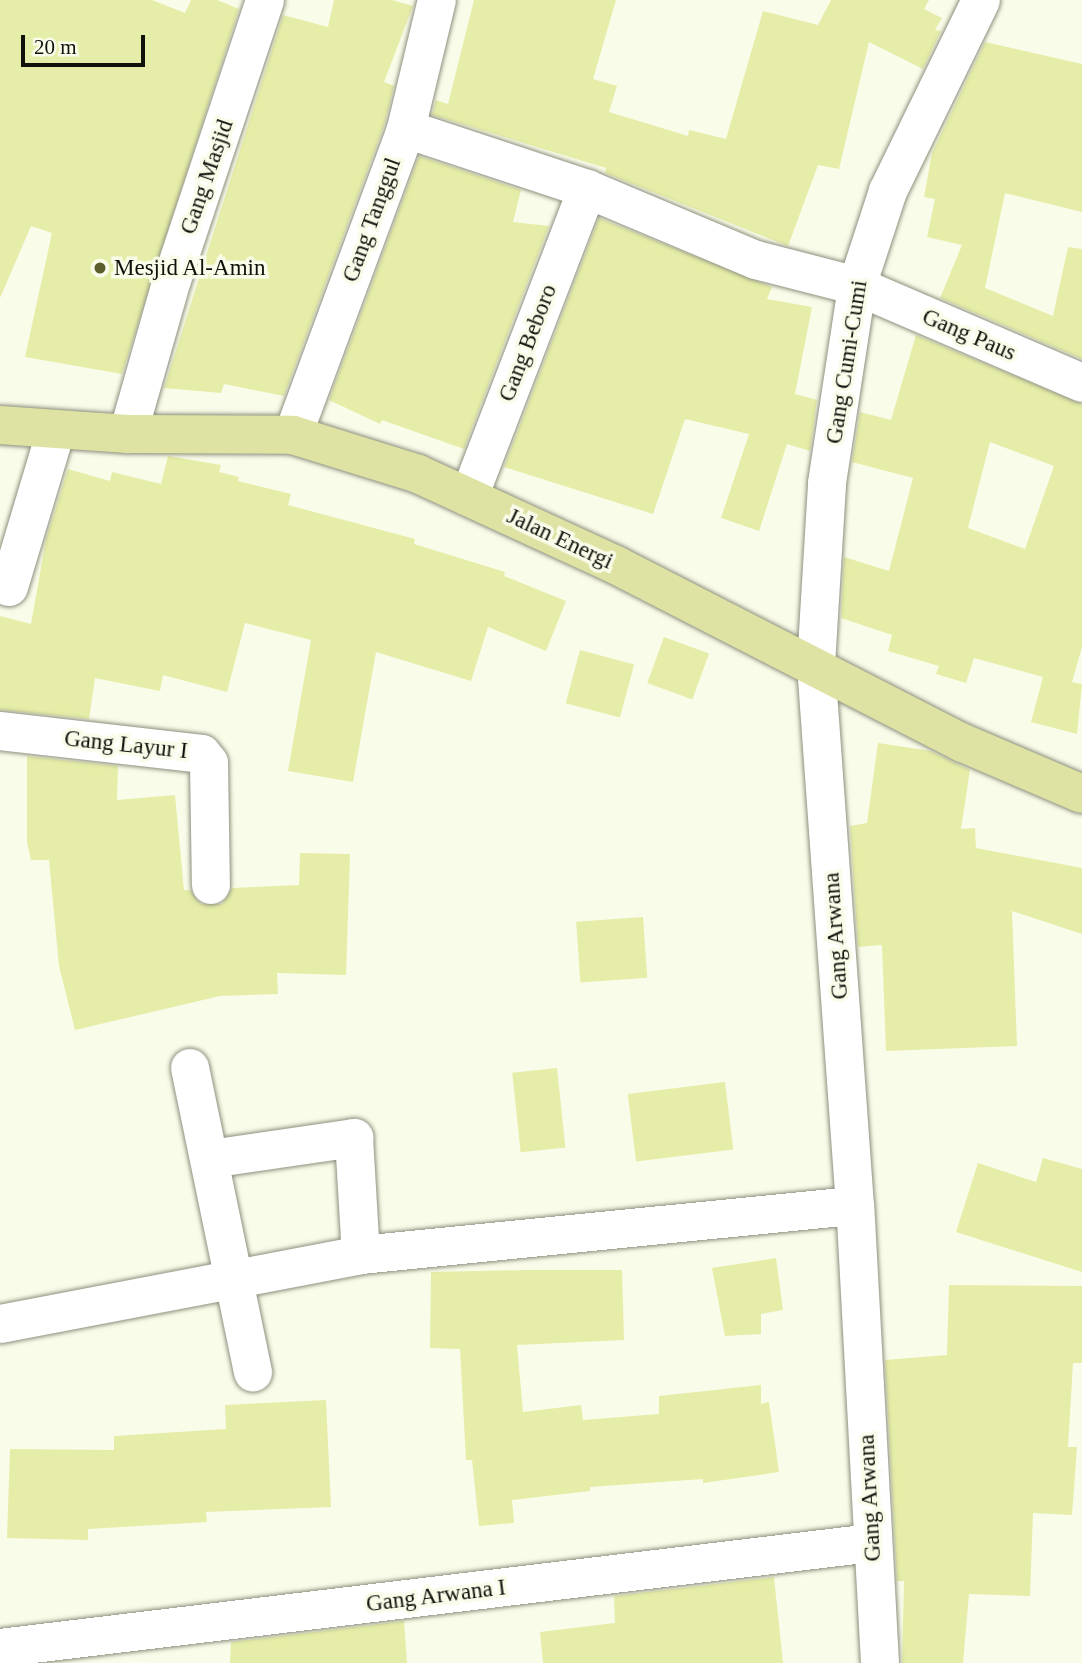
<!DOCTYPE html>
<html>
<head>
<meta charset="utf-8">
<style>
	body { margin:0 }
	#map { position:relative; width:1082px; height:1663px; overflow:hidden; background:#fafcea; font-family:Georgia,serif }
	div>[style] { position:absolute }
	.building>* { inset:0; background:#e6eda8; transform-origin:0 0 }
	.roads { filter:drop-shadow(0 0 2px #8e907f) drop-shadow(0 0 2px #8e907f) }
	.minor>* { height:38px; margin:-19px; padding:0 19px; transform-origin:19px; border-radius:19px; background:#fff }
	.trunk>* { height:38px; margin:-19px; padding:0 19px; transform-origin:19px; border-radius:19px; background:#dee3a3 }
	.dots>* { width:19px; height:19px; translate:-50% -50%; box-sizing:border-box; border:4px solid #fafcea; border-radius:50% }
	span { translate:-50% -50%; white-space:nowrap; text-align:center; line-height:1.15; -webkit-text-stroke:7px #fafcea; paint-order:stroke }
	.street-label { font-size:23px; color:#10110b }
	.poi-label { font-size:23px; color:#10110b }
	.left { translate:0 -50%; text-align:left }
	.scale { position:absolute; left:21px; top:35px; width:124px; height:32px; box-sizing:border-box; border:4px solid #10110b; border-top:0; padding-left:9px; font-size:21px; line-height:24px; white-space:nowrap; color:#10110b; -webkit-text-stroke:5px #fafcea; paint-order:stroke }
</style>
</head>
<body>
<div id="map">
	<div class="building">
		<div style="clip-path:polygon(0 0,152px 0,185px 13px,191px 0,217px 0,239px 9px,122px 374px,25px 357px,52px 233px,31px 226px,0 298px)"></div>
		<div style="clip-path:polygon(334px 0,392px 0,413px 6px,384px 82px,394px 86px,385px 123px,284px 396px,224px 384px,221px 393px,164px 388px,283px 15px,328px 27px)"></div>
		<div style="clip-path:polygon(474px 0,616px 0,593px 79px,617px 86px,609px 112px,688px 136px,689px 130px,726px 139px,763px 11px,818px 25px,831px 0,929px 0,924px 9px,942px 18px,935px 30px,941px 31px,923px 69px,869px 42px,839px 169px,818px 165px,788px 246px,605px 173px,606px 168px,432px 115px,436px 100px,448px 104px)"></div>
		<div style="clip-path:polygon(985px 42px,1082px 64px,1082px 212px,1005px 193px,985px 288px,1053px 316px,1068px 247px,1082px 249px,1082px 359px,940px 298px,962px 245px,927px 237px,935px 199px,924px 197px,932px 153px)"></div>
		<div style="clip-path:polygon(419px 156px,521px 190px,513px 222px,549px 226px,464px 449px,382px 420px,380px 424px,329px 400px)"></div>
		<div style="clip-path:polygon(599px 218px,772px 287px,767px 299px,812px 307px,795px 394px,817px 400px,810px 451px,787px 444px,759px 531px,721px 518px,749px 434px,685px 419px,653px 514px,504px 467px)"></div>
		<div style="clip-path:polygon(evenodd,916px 335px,1082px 404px,1082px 647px,1072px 682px,1082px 684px,1077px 734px,1031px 722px,1043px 677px,974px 658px,966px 683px,936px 674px,939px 666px,888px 651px,892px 635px,841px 618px,844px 557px,889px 571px,913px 478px,852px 462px,860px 412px,891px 420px,916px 335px,990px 442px,1054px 466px,1025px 549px,968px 528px,990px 442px)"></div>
		<div style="clip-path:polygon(168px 456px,221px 465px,219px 472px,239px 477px,238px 481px,291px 494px,288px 505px,415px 539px,414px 544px,505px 572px,504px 576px,566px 601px,546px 651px,488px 627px,471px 681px,376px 652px,353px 782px,288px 771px,311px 640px,245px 623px,227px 692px,163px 675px,160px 691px,95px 678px,89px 719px,0 710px,0 616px,31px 624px,46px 539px,68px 469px,110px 481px,112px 472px,161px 484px)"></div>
		<div style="left:664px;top:637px;width:48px;height:49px;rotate:20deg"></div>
		<div style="left:580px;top:650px;width:56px;height:55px;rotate:15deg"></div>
		<div style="clip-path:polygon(878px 743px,931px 751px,970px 770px,961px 829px,975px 828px,976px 848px,1082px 868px,1082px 934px,1012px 911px,1017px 1046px,886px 1051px,882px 945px,858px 947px,850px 826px,867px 823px)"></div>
		<div style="clip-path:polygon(27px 756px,118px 766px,117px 800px,175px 795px,184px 890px,190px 890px,201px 904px,222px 904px,232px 888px,299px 885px,300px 853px,350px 854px,346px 975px,277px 973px,278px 994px,220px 996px,75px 1030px,59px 966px,49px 860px,31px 860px,27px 843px)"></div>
		<div style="left:643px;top:917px;width:61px;height:67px;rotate:86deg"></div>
		<div style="left:557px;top:1068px;width:80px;height:45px;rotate:84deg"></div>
		<div style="left:725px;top:1082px;width:68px;height:98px;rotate:83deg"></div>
		<div style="clip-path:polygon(1043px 1158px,1082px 1169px,1082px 1272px,956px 1232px,978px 1163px,1036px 1182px)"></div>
		<div style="clip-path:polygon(776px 1258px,783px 1310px,761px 1314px,761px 1334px,725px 1336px,712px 1268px)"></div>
		<div style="clip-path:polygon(526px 1270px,622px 1270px,624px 1340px,517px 1345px,523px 1412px,581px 1405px,583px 1420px,659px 1414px,659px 1396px,761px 1385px,761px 1404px,769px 1402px,779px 1472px,703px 1483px,703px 1479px,590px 1487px,590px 1491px,512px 1500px,514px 1523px,479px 1526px,472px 1460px,466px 1460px,460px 1349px,430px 1348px,431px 1272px)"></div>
		<div style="clip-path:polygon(949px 1285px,1082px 1286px,1082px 1363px,1073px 1363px,1068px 1447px,1077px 1447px,1072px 1515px,1033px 1513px,1030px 1596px,969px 1594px,963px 1663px,902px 1663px,904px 1581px,897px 1581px,885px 1360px,947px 1355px)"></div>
		<div style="clip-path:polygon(326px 1400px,331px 1507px,206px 1512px,207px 1522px,88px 1529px,88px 1540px,7px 1538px,10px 1449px,114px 1450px,114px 1436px,226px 1429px,225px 1405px)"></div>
		<div style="clip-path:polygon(774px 1577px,783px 1663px,543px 1663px,540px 1632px,615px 1623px,614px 1596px)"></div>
		<div style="clip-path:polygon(404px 1621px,407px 1663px,230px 1663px,231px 1642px)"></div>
	</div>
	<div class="roads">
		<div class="minor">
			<div style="left:406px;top:129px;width:191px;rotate:18.3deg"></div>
			<div style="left:587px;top:189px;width:183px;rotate:22.8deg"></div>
			<div style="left:756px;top:260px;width:104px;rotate:14.4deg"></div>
			<div style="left:857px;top:286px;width:245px;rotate:23.3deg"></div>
			<div style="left:128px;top:434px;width:160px;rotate:-74.1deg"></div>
			<div style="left:172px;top:280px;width:295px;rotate:-71.6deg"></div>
			<div style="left:293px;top:435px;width:326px;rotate:-69.7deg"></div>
			<div style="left:406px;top:129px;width:133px;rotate:-76.5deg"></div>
			<div style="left:469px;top:497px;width:330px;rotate:-69deg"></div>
			<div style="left:9px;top:587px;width:164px;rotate:-73.3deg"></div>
			<div style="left:0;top:731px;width:203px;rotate:6.5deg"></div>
			<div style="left:202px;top:754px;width:11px;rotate:52deg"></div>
			<div style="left:209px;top:763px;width:122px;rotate:89.1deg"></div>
			<div style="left:190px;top:1068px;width:311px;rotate:78.3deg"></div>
			<div style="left:210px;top:1159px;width:146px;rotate:-8.3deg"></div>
			<div style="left:354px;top:1138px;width:117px;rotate:86.6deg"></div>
			<div style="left:0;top:1324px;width:368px;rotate:-10.8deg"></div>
			<div style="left:361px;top:1255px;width:496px;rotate:-5.7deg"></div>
			<div style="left:0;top:1648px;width:878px;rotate:-6.87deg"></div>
			<div style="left:880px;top:1663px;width:458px;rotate:-93.1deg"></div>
			<div style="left:855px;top:1206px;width:542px;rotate:-94.12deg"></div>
			<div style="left:816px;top:665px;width:182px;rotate:-86.5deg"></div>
			<div style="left:827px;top:483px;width:199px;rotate:-81.3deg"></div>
			<div style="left:857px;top:286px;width:100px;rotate:-71.9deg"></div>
			<div style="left:888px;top:191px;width:212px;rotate:-64deg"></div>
		</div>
		<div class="trunk">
			<div style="left:0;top:425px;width:128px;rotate:4deg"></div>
			<div style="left:128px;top:434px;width:165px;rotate:0.3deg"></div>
			<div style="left:293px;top:435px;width:131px;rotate:17.3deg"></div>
			<div style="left:418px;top:474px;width:218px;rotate:24.7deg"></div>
			<div style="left:616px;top:565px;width:390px;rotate:27.2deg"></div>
			<div style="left:963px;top:743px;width:129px;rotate:23.2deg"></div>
		</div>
	</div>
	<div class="dots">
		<div style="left:100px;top:268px;background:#5b5f2d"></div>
	</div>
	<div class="street-label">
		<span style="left:207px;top:177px;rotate:-71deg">Gang Masjid</span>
		<span style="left:372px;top:220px;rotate:-70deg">Gang Tanggul</span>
		<span style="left:969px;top:335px;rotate:23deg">Gang Paus</span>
		<span style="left:528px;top:343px;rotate:-69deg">Gang Beboro</span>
		<span style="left:847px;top:362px;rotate:-81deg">Gang Cumi-Cumi</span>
		<span style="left:560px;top:539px;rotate:25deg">Jalan Energi</span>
		<span style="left:126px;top:745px;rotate:6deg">Gang Layur I</span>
		<span style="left:836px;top:936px;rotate:-94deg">Gang Arwana</span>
		<span style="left:870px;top:1498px;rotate:-93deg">Gang Arwana</span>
		<span style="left:436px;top:1596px;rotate:-7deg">Gang Arwana I</span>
	</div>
	<div class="poi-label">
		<span class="left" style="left:114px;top:268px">Mesjid Al-Amin</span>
	</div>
	<div class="scale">20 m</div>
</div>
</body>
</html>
